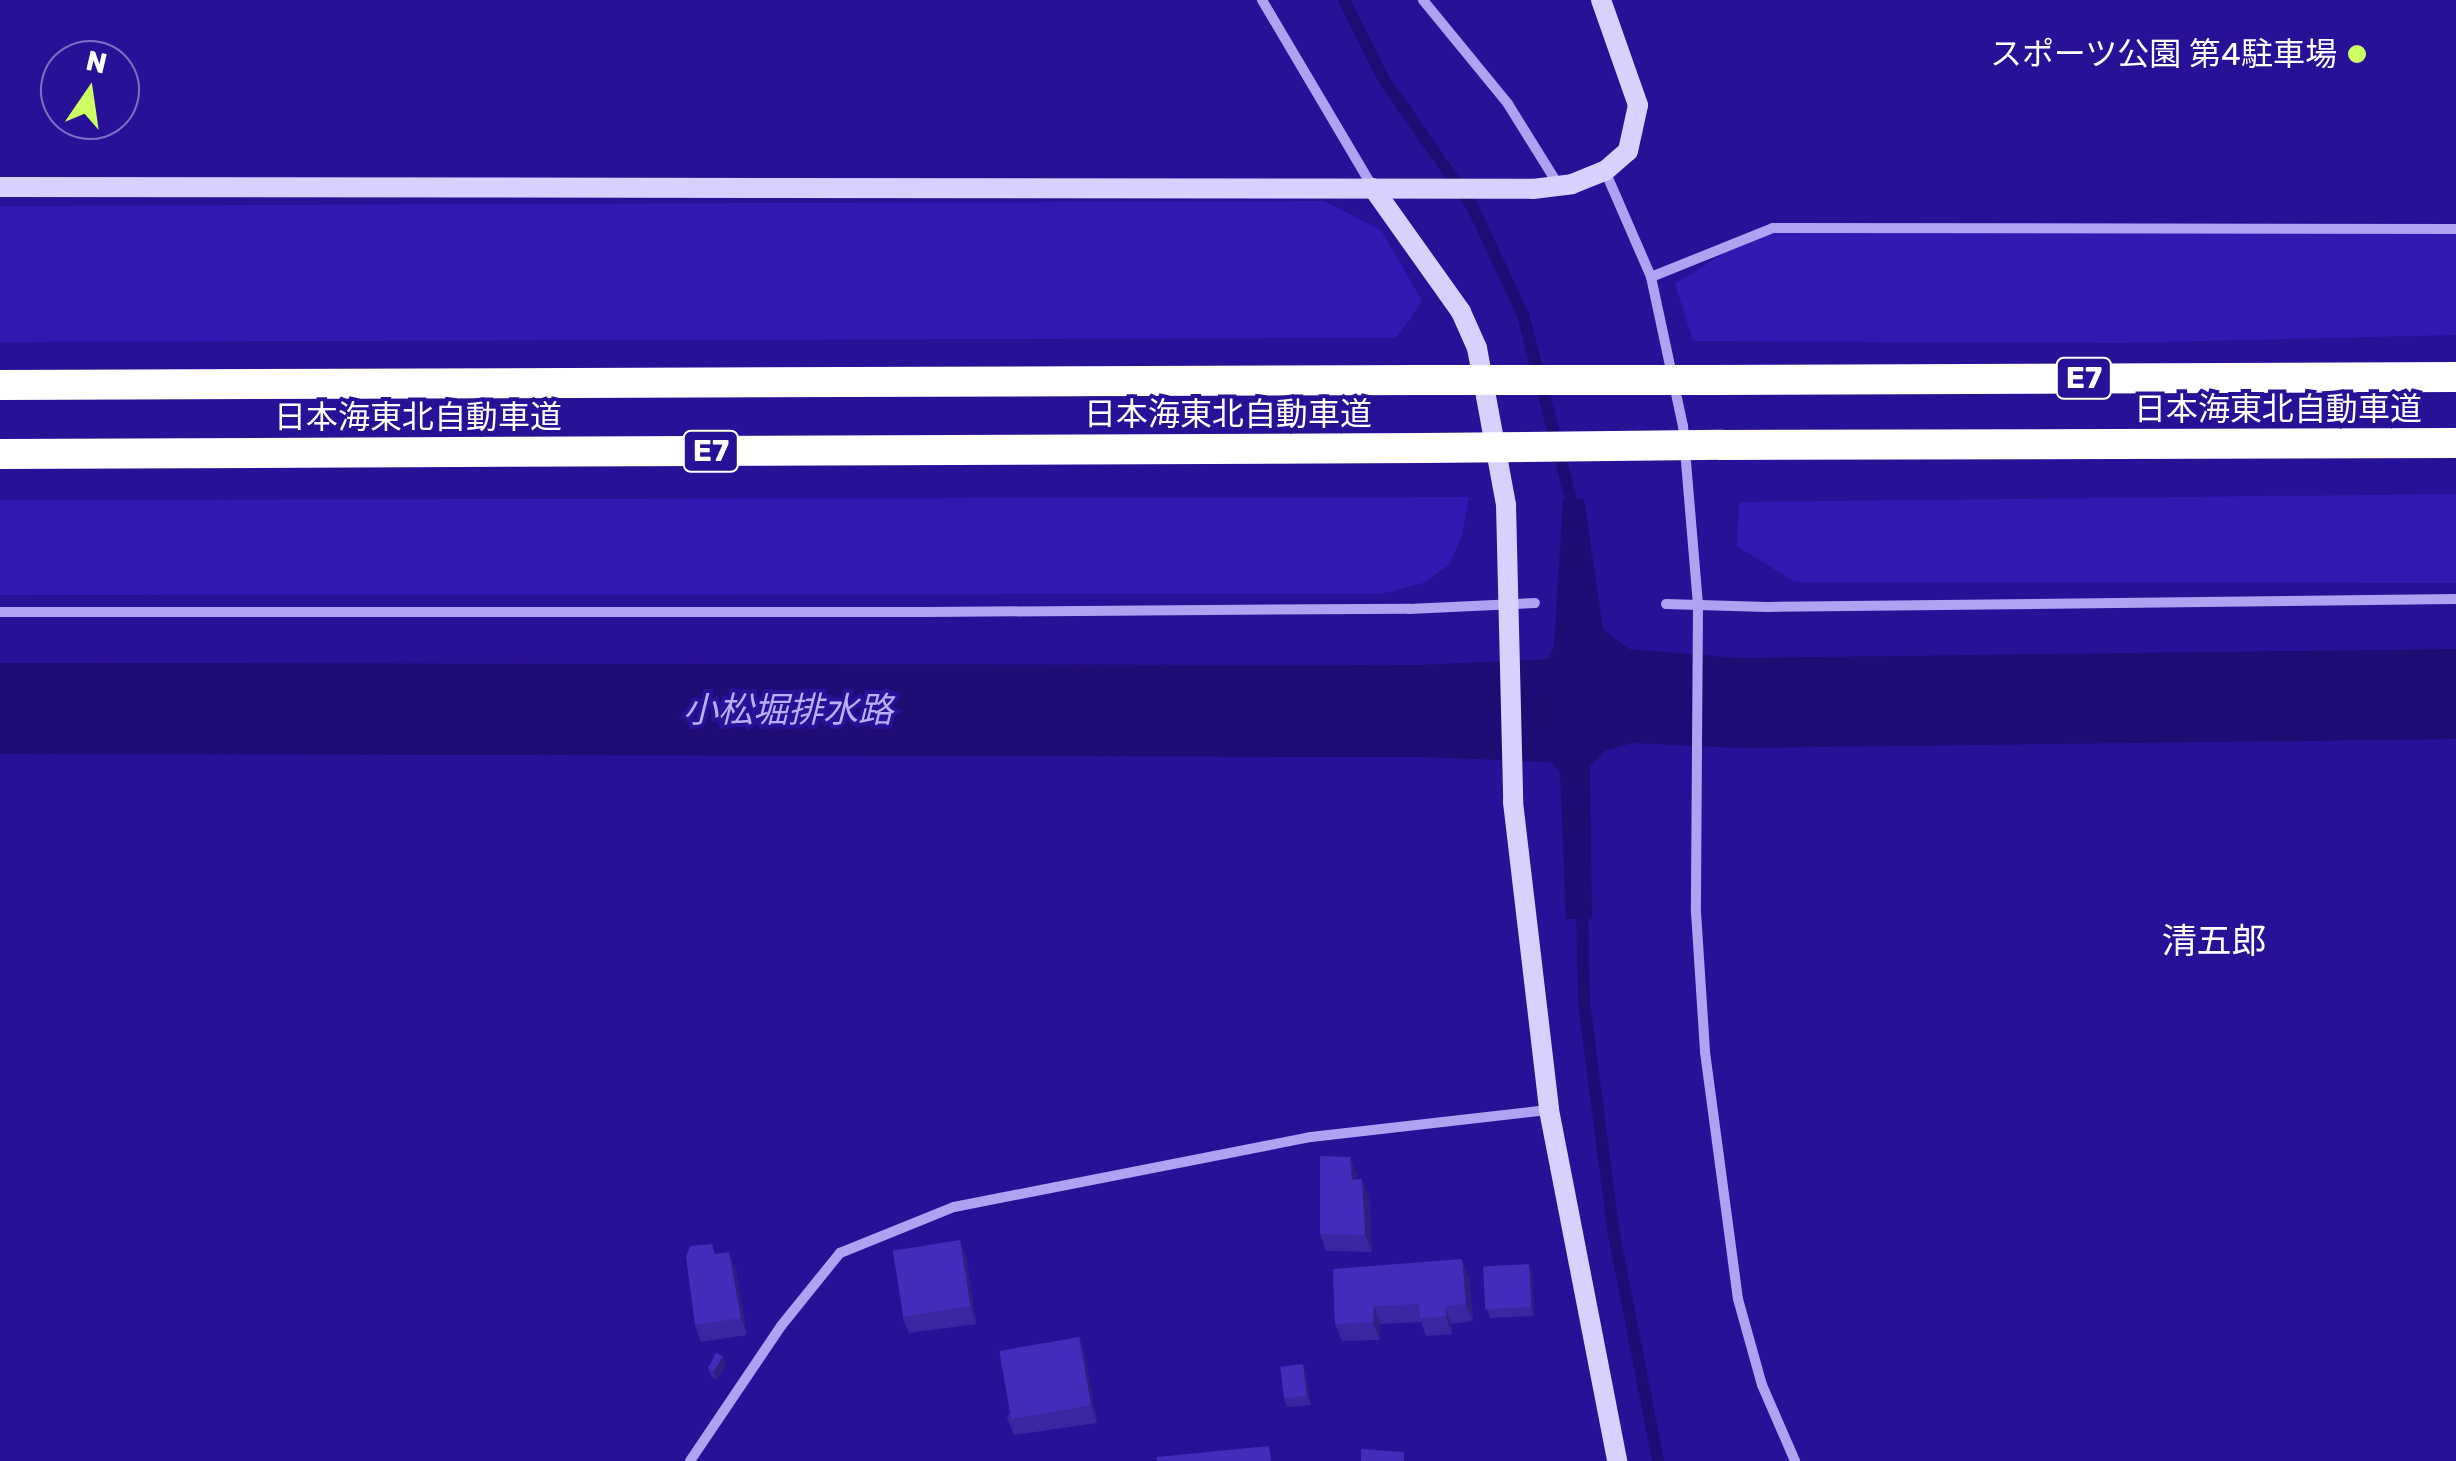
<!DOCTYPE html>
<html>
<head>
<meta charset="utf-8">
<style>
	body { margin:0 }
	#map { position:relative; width:2456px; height:1461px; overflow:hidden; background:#291197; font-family:Rubik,"Noto Sans JP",sans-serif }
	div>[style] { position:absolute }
	.green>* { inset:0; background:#3219b1 }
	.water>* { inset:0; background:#1e0b73 }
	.stream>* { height:12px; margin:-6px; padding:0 6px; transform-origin:6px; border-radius:6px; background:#1e0b73 }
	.street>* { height:10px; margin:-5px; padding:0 5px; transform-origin:5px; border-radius:5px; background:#afa2f3 }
	.secondary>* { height:20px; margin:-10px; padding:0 10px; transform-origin:10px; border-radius:10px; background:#d9d1fd }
	.highway>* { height:30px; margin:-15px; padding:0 15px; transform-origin:15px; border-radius:15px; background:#fff }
	.highway-bridge>* { height:30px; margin:-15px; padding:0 15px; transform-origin:15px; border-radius:15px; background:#fff }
	.wall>* { inset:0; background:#3a26a0 }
	.shaded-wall>* { inset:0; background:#301f82 }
	.building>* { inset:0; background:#442cba; transform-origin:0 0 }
	.dots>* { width:28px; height:28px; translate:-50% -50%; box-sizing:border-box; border:5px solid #291197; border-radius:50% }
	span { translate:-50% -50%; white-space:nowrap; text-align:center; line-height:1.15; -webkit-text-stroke:8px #291197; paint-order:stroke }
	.shield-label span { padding:2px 8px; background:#291197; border:2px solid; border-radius:8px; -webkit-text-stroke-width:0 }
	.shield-label { font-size:30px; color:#fff; font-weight:700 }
	.poi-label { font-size:32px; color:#fff }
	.right { translate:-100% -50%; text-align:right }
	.street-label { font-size:32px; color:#fff }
	.water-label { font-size:35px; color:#baaefa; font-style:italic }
	.neighbourhood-label { font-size:35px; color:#fff }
	.north { position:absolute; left:40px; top:40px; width:100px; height:100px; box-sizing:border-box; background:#291197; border:2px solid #7f70c1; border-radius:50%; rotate:13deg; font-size:28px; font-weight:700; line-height:40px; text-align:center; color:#fff }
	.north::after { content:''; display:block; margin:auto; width:35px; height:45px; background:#cdff64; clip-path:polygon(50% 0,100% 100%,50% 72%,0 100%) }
</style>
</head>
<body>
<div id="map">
	<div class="green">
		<div style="clip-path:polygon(1324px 201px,1381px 230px,1422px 301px,1396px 338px,0 342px,0 206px)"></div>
		<div style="clip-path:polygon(2456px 226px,2456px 335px,2122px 343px,1693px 341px,1675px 284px,1753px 235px,1790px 227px)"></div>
		<div style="clip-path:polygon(2456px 494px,2456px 583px,1795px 582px,1737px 546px,1739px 502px)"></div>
		<div style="clip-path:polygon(1469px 497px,1462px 535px,1449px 565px,1423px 583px,1381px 594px,0 595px,0 500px)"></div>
	</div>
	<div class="water">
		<div style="clip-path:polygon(1563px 499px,1584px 499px,1603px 629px,1629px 649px,1739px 658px,2456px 649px,2456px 739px,1739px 748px,1632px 743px,1605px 751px,1590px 767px,1592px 919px,1566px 919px,1560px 772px,1550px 762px,1423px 757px,0 754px,0 663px,1420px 665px,1548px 659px,1554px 645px)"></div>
	</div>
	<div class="stream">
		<div style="left:1344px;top:0;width:87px;rotate:63.4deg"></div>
		<div style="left:1383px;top:78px;width:156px;rotate:55.2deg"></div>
		<div style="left:1472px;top:206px;width:120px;rotate:64.9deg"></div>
		<div style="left:1523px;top:315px;width:207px;rotate:75.4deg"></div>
		<div style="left:1582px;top:905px;width:97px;rotate:88.8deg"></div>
		<div style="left:1584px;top:1002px;width:229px;rotate:82.7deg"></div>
		<div style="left:1613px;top:1229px;width:236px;rotate:79deg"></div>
	</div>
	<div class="street">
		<div style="left:1262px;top:0;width:218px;rotate:59.4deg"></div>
		<div style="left:1423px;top:0;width:134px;rotate:50.7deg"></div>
		<div style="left:1508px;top:104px;width:97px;rotate:58.1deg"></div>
		<div style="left:1605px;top:171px;width:116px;rotate:66.5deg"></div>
		<div style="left:1651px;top:277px;width:152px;rotate:77.9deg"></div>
		<div style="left:1683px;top:426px;width:181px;rotate:85.2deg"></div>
		<div style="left:1698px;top:606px;width:306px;rotate:90.4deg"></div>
		<div style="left:1696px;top:912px;width:140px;rotate:86.3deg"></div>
		<div style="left:1705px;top:1052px;width:249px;rotate:82.4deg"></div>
		<div style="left:1738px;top:1299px;width:89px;rotate:74.4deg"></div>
		<div style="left:1762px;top:1385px;width:83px;rotate:66.5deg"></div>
		<div style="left:1651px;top:277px;width:131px;rotate:-21.9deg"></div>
		<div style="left:1773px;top:228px;width:683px;rotate:0.08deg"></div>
		<div style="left:1666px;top:604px;width:101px;rotate:1.7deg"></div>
		<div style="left:1767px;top:607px;width:689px;rotate:-0.67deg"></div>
		<div style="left:0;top:612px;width:928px"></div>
		<div style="left:928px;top:612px;width:481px;rotate:-0.4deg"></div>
		<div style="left:1409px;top:609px;width:126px;rotate:-2.7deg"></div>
		<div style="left:690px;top:1461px;width:163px;rotate:-56deg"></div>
		<div style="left:781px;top:1326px;width:94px;rotate:-51.1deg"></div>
		<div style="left:840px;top:1253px;width:123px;rotate:-22deg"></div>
		<div style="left:954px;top:1207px;width:364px;rotate:-11.1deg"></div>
		<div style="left:1311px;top:1137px;width:240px;rotate:-6.5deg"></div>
	</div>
	<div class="secondary">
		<div style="left:0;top:187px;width:1533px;rotate:0.07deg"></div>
		<div style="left:1533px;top:189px;width:39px;rotate:-7deg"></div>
		<div style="left:1572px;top:184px;width:35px;rotate:-22deg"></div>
		<div style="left:1605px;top:171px;width:30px;rotate:-41deg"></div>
		<div style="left:1628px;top:151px;width:47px;rotate:-77.7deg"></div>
		<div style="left:1638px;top:105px;width:111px;rotate:-109.4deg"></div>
		<div style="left:1373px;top:188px;width:152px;rotate:54.6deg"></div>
		<div style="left:1461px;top:312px;width:39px;rotate:66deg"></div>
		<div style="left:1477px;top:348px;width:160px;rotate:79.5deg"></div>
		<div style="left:1506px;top:505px;width:297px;rotate:88.6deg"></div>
		<div style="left:1513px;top:802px;width:310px;rotate:83.3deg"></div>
		<div style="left:1549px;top:1110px;width:358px;rotate:79deg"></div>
	</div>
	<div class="highway">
		<div style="left:1713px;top:380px;width:743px;rotate:-0.23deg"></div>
		<div style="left:0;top:385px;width:1418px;rotate:-0.2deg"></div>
		<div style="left:1722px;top:445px;width:734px;rotate:-0.16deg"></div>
		<div style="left:0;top:454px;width:1423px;rotate:-0.24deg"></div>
	</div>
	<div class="highway-bridge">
		<div style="left:1418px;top:380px;width:295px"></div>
		<div style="left:1423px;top:448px;width:299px;rotate:-0.6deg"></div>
	</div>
	<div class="wall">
		<div style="clip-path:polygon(1357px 1175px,1357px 1179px,1369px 1197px,1372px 1252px,1326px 1251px,1320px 1234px)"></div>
		<div style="clip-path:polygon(960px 1240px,966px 1257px,976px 1324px,909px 1333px,902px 1316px)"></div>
		<div style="clip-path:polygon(716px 1254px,736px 1270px,747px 1335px,701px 1342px,695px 1325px)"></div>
		<div style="clip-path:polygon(1529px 1264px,1532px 1273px,1534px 1316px,1490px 1318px,1487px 1309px)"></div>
		<div style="clip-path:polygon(1333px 1269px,1469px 1277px,1473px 1321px,1451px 1324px,1452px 1334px,1426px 1336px,1421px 1322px,1380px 1324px,1380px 1340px,1342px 1341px,1335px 1324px)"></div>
		<div style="clip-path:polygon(1079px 1337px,1085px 1355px,1097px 1423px,1014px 1435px,1007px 1417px)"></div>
		<div style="clip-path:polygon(723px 1356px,726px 1365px,717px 1380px,711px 1376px,708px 1368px)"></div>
		<div style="clip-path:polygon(1306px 1373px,1311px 1405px,1287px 1407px,1284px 1398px)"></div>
	</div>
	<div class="shaded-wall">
		<div style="clip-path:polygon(1350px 1157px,1357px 1175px,1358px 1197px,1352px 1180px)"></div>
		<div style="clip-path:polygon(1362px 1179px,1369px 1197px,1372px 1252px,1365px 1235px)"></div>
		<div style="clip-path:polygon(960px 1240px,966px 1257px,976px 1324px,970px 1306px)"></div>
		<div style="clip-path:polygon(729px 1252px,736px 1270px,747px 1335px,741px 1318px)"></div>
		<div style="clip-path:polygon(1462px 1259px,1469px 1277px,1473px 1321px,1466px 1304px)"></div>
		<div style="clip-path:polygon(1529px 1264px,1532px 1273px,1534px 1316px,1531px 1307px)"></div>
		<div style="clip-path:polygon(1374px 1306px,1380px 1324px,1380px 1340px,1373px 1322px)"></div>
		<div style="clip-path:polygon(1445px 1306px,1451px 1324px,1452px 1334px,1446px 1316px)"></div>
		<div style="clip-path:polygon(1079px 1337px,1085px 1355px,1097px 1423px,1091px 1405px)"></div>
		<div style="clip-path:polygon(723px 1356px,726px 1365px,717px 1380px,714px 1371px)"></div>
		<div style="clip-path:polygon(1303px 1364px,1306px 1373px,1311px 1405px,1307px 1396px)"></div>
	</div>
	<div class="building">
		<div style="clip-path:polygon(1320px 1156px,1350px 1157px,1352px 1180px,1362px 1179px,1365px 1235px,1320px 1234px)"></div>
		<div style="left:960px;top:1240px;width:67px;height:68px;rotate:81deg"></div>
		<div style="clip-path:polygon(712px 1244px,715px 1254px,729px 1252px,741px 1318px,695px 1325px,686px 1257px,690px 1246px)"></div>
		<div style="clip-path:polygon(1462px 1259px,1466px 1304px,1445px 1306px,1446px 1316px,1420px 1318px,1419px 1304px,1374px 1306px,1373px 1322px,1335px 1324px,1333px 1269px)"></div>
		<div style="left:1529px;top:1264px;width:43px;height:46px;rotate:87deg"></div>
		<div style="left:1079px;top:1337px;width:69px;height:81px;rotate:80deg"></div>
		<div style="clip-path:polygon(716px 1353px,723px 1356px,714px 1371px,708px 1368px)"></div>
		<div style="left:1303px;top:1364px;width:32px;height:23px;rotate:83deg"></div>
		<div style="clip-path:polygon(1269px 1446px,1271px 1461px,1157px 1461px,1157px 1457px)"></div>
		<div style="clip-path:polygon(1361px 1449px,1404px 1452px,1404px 1461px,1361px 1461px)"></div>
	</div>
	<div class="dots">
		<div style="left:2357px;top:54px;background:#cdff64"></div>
	</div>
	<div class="shield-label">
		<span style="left:2084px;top:378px">E7</span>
		<span style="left:711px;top:451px">E7</span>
	</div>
	<div class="poi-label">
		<span class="right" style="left:2337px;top:54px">スポーツ公園 第4駐車場</span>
	</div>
	<div class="street-label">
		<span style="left:2278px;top:409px">日本海東北自動車道</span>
		<span style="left:1228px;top:414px">日本海東北自動車道</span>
		<span style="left:418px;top:417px">日本海東北自動車道</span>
	</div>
	<div class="water-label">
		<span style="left:788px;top:710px">小松堀排水路</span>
	</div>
	<div class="neighbourhood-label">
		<span style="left:2214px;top:941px">清五郎</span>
	</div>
	<div class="north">N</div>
</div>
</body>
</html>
